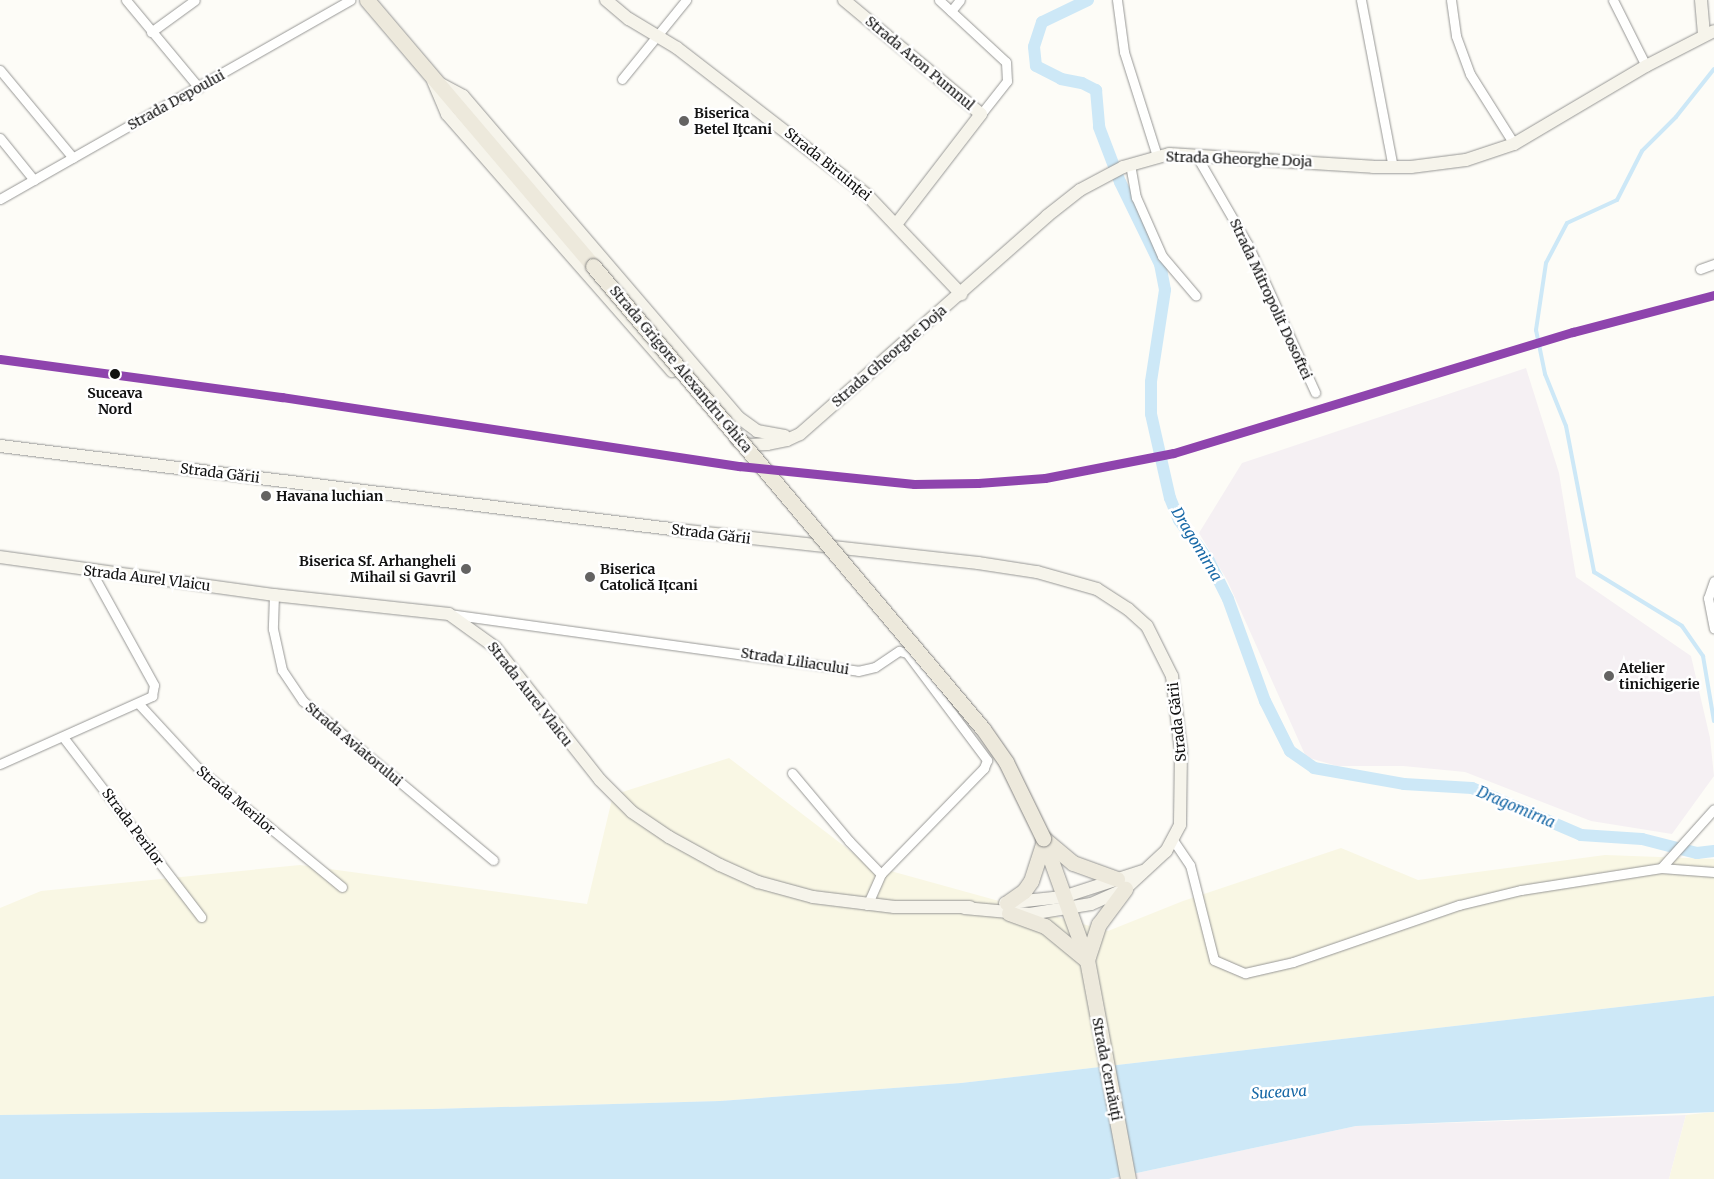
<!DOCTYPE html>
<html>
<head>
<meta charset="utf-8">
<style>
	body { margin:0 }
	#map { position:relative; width:1714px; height:1179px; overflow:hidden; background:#fdfcf7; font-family:Merriweather,serif }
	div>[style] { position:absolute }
	.industrial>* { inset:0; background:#f5f0f3 }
	.farmland>* { inset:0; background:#f9f7e4 }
	.water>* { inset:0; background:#cde8f7 }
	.stream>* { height:4px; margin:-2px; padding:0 2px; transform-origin:2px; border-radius:2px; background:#cde8f7 }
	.canal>* { height:12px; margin:-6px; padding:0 6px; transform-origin:6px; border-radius:6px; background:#cde8f7 }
	.roads { filter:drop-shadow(0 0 1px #979795) drop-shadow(0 0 1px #979795) }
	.street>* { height:9px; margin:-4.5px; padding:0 4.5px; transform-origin:4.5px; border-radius:4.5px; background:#fffffe }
	.secondary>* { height:12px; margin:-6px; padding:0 6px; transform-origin:6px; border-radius:6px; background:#f6f4eb }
	.primary>* { height:15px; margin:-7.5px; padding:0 7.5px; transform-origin:7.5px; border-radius:7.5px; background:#ede9dc }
	.bridges { filter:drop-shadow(0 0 1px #858482) drop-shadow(0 0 1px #858482) }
	.primary-bridge>* { height:15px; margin:-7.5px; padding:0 7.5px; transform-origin:7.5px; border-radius:7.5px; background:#ede9dc }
	.rail-1>* { height:9px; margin:-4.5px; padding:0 4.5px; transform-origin:4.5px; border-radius:4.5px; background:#8e44ad }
	.dots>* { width:14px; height:14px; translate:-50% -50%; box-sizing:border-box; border:2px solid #fff; border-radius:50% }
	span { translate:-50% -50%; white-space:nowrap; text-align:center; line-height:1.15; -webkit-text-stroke:5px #fff; paint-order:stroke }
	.street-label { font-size:14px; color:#111 }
	.poi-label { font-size:14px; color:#111; font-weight:700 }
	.left { translate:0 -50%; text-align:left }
	.right { translate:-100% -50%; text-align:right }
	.stop-label { font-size:14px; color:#111; font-weight:700 }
	.water-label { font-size:15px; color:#1768a6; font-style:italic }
</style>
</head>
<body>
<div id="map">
	<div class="industrial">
		<div style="clip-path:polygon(1526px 368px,1559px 473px,1576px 577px,1691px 656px,1710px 738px,1714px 776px,1672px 834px,1591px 821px,1465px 772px,1403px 766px,1337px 766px,1306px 757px,1227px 580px,1199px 533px,1242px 463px)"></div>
		<div style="clip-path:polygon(1686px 1115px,1669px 1179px,1109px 1179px,1356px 1126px)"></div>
	</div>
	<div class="farmland">
		<div style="clip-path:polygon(729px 758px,869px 865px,1108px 931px,1183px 901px,1341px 848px,1418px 880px,1605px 855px,1714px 859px,1714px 996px,961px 1083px,720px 1101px,432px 1109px,0 1115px,0 908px,41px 891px,300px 865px,587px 904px,613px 795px)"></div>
		<div style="clip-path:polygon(1714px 1112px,1714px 1179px,1669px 1179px,1686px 1115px)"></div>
	</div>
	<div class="water">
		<div style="clip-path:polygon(1714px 996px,1714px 1112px,1356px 1126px,1109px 1179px,0 1179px,0 1115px,432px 1109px,720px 1101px,961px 1083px)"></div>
	</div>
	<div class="stream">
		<div style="left:1714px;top:69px;width:61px;rotate:128.4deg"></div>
		<div style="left:1676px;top:117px;width:48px;rotate:135deg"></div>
		<div style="left:1642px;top:151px;width:55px;rotate:117deg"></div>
		<div style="left:1617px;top:200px;width:55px;rotate:155.3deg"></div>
		<div style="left:1567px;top:223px;width:45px;rotate:117.7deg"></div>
		<div style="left:1546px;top:263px;width:68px;rotate:98.5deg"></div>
		<div style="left:1536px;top:330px;width:45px;rotate:78.4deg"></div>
		<div style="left:1545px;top:374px;width:56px;rotate:68deg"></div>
		<div style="left:1566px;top:426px;width:149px;rotate:79.1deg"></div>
		<div style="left:1594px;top:572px;width:103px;rotate:31.5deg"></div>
		<div style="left:1682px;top:626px;width:37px;rotate:55deg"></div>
		<div style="left:1703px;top:656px;width:66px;rotate:80.4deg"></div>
	</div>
	<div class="canal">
		<div style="left:1088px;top:0;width:51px;rotate:154.4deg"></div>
		<div style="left:1042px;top:22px;width:26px;rotate:108deg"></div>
		<div style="left:1034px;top:47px;width:19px;rotate:84deg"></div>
		<div style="left:1036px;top:66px;width:28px;rotate:27deg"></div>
		<div style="left:1061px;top:79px;width:21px;rotate:11deg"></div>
		<div style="left:1082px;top:83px;width:16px;rotate:27deg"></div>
		<div style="left:1096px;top:90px;width:37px;rotate:85deg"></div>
		<div style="left:1099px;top:127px;width:59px;rotate:69.1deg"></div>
		<div style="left:1120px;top:182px;width:91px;rotate:64deg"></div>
		<div style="left:1160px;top:264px;width:26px;rotate:79deg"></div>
		<div style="left:1165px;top:290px;width:93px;rotate:98.7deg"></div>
		<div style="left:1151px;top:382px;width:32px;rotate:90deg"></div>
		<div style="left:1151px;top:414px;width:86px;rotate:77.3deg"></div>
		<div style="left:1170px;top:498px;width:24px;rotate:68deg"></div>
		<div style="left:1179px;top:520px;width:51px;rotate:53.8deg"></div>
		<div style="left:1209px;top:561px;width:42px;rotate:63.4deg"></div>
		<div style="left:1228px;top:599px;width:109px;rotate:70.1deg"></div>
		<div style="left:1265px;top:701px;width:56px;rotate:63.4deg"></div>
		<div style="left:1290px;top:751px;width:29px;rotate:35deg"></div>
		<div style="left:1314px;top:768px;width:91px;rotate:10.1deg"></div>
		<div style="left:1404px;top:784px;width:68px;rotate:3.4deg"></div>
		<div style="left:1472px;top:788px;width:119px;rotate:23.3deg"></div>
		<div style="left:1581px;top:835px;width:61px;rotate:3.8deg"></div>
		<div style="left:1642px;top:839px;width:57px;rotate:14.3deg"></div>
		<div style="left:1697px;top:853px;width:17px;rotate:-7deg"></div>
	</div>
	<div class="roads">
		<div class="street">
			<div style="left:126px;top:0;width:114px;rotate:50.3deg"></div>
			<div style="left:939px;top:0;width:91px;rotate:42.8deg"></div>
			<div style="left:1006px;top:62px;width:19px;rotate:87deg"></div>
			<div style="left:1007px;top:81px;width:42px;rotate:128.2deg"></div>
			<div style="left:1117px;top:0;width:52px;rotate:82.3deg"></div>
			<div style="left:1124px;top:52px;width:109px;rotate:72.4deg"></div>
			<div style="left:1361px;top:0;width:170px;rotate:79.2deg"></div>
			<div style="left:1451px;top:0;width:36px;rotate:82deg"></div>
			<div style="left:1456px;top:36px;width:40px;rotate:69.8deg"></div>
			<div style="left:1470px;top:74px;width:83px;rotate:57.8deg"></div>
			<div style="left:1613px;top:0;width:74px;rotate:63.4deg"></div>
			<div style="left:951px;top:11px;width:14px;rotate:-51deg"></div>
			<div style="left:151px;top:32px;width:54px;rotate:-36deg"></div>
			<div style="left:0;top:70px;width:114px;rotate:50.3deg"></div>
			<div style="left:622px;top:79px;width:102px;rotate:-51deg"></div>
			<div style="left:0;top:138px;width:54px;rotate:51deg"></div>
			<div style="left:1196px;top:155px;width:104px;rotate:60deg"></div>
			<div style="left:1248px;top:245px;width:162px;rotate:65.5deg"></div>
			<div style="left:1130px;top:164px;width:34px;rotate:80deg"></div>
			<div style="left:1136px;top:197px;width:64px;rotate:66.2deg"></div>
			<div style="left:1162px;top:256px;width:52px;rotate:49.6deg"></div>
			<div style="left:0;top:199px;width:403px;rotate:-29.6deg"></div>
			<div style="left:1700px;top:269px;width:15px;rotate:-20deg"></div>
			<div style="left:1714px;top:581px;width:18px;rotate:109deg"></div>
			<div style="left:1708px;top:598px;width:31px;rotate:79deg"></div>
			<div style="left:274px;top:595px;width:34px;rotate:92deg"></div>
			<div style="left:273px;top:629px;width:42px;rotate:77.6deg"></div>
			<div style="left:282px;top:670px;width:37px;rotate:56deg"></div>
			<div style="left:303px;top:701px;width:248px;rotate:39.9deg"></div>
			<div style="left:449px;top:614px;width:413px;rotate:7.9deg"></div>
			<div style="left:858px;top:671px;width:17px;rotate:-13deg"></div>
			<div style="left:875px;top:667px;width:29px;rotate:-34deg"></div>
			<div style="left:899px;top:651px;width:8px;rotate:14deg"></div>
			<div style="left:907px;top:653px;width:134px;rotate:53.2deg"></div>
			<div style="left:987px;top:760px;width:9px;rotate:111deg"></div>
			<div style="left:984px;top:768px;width:148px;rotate:134.2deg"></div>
			<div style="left:881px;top:874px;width:34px;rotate:114deg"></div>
			<div style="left:139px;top:704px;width:90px;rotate:47.3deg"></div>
			<div style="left:200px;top:770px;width:184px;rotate:39.5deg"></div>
			<div style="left:63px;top:737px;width:227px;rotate:52.5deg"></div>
			<div style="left:0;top:764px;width:167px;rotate:-24.1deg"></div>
			<div style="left:152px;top:696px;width:11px;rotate:-80deg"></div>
			<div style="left:154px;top:685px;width:130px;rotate:-118.9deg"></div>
			<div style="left:792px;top:773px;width:89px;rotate:50deg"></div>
			<div style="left:849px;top:841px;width:46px;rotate:45.9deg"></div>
			<div style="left:1173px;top:840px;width:30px;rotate:56deg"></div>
			<div style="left:1190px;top:865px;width:98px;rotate:75.8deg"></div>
			<div style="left:1214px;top:960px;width:34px;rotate:23deg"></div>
			<div style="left:1245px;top:973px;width:49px;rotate:-12.9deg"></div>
			<div style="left:1293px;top:962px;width:176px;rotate:-19deg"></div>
			<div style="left:1459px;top:905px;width:64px;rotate:-13.6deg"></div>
			<div style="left:1521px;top:890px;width:142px;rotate:-8.9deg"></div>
			<div style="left:1661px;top:868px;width:53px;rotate:4.3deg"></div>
			<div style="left:1661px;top:868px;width:79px;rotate:-48.1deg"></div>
		</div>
		<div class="secondary">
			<div style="left:606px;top:0;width:30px;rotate:40deg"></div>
			<div style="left:629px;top:19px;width:56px;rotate:31.1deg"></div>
			<div style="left:677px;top:48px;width:240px;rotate:37.7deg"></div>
			<div style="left:867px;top:195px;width:137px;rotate:46.5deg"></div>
			<div style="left:844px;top:0;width:178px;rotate:39.8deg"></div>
			<div style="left:981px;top:114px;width:138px;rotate:127.6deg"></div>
			<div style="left:1701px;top:0;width:35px;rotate:85deg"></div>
			<div style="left:433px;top:81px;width:36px;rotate:67deg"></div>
			<div style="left:447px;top:114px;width:342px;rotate:48.8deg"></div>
			<div style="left:439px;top:83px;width:27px;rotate:28deg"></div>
			<div style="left:463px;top:96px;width:423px;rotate:49.4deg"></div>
			<div style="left:738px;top:417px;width:24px;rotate:36deg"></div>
			<div style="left:757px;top:431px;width:28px;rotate:10deg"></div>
			<div style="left:737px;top:440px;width:14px;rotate:21deg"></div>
			<div style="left:750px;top:445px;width:17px;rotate:-3deg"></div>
			<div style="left:767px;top:444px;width:20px;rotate:-11deg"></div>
			<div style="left:787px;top:440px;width:14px;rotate:-25deg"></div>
			<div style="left:800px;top:434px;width:329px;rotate:-41.4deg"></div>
			<div style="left:1047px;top:216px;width:42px;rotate:-38.2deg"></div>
			<div style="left:1080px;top:190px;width:49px;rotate:-28.1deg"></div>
			<div style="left:1123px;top:167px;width:48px;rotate:-15.8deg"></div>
			<div style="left:1169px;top:154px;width:204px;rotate:3.6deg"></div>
			<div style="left:1373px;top:167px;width:38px"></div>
			<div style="left:1411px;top:167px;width:55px;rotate:-7.3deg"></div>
			<div style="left:1466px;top:160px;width:51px;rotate:-18.4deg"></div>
			<div style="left:1514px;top:144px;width:153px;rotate:-30.6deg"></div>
			<div style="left:1646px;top:66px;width:76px;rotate:-27.2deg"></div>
			<div style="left:0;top:446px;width:684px;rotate:7.05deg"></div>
			<div style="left:679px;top:530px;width:301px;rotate:6.3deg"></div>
			<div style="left:978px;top:563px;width:60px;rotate:8.7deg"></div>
			<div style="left:1037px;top:572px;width:62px;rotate:15.8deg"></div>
			<div style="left:1097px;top:589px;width:37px;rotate:33deg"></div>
			<div style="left:1128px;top:609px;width:25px;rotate:42deg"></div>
			<div style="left:1147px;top:626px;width:56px;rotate:63.4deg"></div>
			<div style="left:1172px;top:676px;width:76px;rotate:83.2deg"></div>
			<div style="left:1181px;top:751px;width:74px;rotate:90.8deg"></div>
			<div style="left:1180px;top:825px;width:30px;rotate:118deg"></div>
			<div style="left:1166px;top:851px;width:56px;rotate:137.2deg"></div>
			<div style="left:1125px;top:889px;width:37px;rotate:156deg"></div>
			<div style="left:1091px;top:904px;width:62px;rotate:170.7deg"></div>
			<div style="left:1030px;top:914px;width:66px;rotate:-174.8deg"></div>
			<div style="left:0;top:557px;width:277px;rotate:7.9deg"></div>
			<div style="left:274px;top:595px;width:176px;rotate:6.2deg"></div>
			<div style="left:449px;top:614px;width:57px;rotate:35.7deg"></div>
			<div style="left:495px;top:647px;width:169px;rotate:51.7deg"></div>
			<div style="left:600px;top:780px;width:45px;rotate:45deg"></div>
			<div style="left:632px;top:812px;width:45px;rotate:34deg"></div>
			<div style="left:669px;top:837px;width:58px;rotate:28.8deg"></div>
			<div style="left:720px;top:865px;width:42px;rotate:24.1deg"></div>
			<div style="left:758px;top:882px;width:57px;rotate:15.3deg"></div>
			<div style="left:813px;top:897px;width:82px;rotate:7deg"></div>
			<div style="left:894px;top:907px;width:76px"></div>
			<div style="left:1005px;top:903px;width:58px;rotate:-5.9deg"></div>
			<div style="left:1063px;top:897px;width:84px;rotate:-18deg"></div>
		</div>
		<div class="primary">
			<div style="left:367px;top:0;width:349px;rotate:49.6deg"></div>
			<div style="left:1043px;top:838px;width:130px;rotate:70.2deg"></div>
			<div style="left:1087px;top:960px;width:223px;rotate:79.4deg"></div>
			<div style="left:1043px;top:838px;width:39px;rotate:40deg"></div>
			<div style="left:1073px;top:863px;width:47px;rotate:20deg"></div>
			<div style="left:1007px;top:903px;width:21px;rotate:-35deg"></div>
			<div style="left:1024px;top:891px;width:12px;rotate:-55deg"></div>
			<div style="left:1031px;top:881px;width:39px;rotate:-72deg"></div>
			<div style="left:1009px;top:913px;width:38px;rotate:20deg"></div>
			<div style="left:1045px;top:926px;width:52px;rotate:39.5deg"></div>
			<div style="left:1087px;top:960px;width:38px;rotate:-72deg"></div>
			<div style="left:1099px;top:924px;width:44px;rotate:-53.4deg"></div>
		</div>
	</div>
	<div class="bridges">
		<div class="primary-bridge">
			<div style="left:593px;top:266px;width:605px;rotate:49.89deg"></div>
			<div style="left:983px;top:729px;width:40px;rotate:55.1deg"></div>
			<div style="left:1006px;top:762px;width:85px;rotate:64deg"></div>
		</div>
	</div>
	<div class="rail-1">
		<div style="left:0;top:359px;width:285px;rotate:7.7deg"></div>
		<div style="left:282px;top:397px;width:462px;rotate:8.6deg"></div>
		<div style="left:739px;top:466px;width:176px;rotate:5.9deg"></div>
		<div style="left:914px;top:484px;width:64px;rotate:-0.9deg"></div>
		<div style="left:978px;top:483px;width:67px;rotate:-4.3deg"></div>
		<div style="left:1045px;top:478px;width:131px;rotate:-11deg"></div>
		<div style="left:1174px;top:453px;width:417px;rotate:-16.9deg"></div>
		<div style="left:1573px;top:332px;width:146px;rotate:-14.7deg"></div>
	</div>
	<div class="dots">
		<div style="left:684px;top:121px;background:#646362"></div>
		<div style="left:115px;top:374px;background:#111"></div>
		<div style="left:266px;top:496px;background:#646362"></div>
		<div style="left:466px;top:569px;background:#646362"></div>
		<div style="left:590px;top:577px;background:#646362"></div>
		<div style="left:1609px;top:676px;background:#646362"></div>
	</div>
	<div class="street-label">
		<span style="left:920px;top:63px;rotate:40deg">Strada Aron Pumnul</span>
		<span style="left:176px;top:100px;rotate:-29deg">Strada Depoului</span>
		<span style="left:1239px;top:159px;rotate:2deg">Strada Gheorghe Doja</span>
		<span style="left:828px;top:164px;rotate:39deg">Strada Biruinței</span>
		<span style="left:1271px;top:299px;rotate:65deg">Strada Mitropolit Dosoftei</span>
		<span style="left:889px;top:356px;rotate:-41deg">Strada Gheorghe Doja</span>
		<span style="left:681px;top:369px;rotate:50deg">Strada Grigore Alexandru Ghica</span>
		<span style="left:220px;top:473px;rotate:7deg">Strada Gării</span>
		<span style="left:711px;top:534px;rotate:7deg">Strada Gării</span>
		<span style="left:147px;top:578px;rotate:7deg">Strada Aurel Vlaicu</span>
		<span style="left:795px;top:661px;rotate:9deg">Strada Liliacului</span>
		<span style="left:530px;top:694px;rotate:52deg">Strada Aurel Vlaicu</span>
		<span style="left:1177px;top:722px;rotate:-96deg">Strada Gării</span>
		<span style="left:354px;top:744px;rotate:40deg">Strada Aviatorului</span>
		<span style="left:236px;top:800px;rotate:40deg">Strada Merilor</span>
		<span style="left:133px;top:827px;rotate:53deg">Strada Perilor</span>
		<span style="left:1107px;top:1069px;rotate:79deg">Strada Cernăuți</span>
	</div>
	<div class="poi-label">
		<span class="left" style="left:694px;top:121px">Biserica<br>Betel Iţcani</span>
		<span class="left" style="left:276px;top:496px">Havana luchian</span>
		<span class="right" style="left:456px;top:569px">Biserica Sf. Arhangheli<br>Mihail si Gavril</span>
		<span class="left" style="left:600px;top:577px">Biserica<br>Catolică Ițcani</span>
		<span class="left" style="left:1619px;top:676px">Atelier<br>tinichigerie</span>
	</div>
	<div class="stop-label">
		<span style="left:115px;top:401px">Suceava<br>Nord</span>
	</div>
	<div class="water-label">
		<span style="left:1197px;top:544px;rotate:59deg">Dragomirna</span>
		<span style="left:1516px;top:807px;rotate:23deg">Dragomirna</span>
		<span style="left:1279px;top:1092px;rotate:-3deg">Suceava</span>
	</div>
</div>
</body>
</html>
